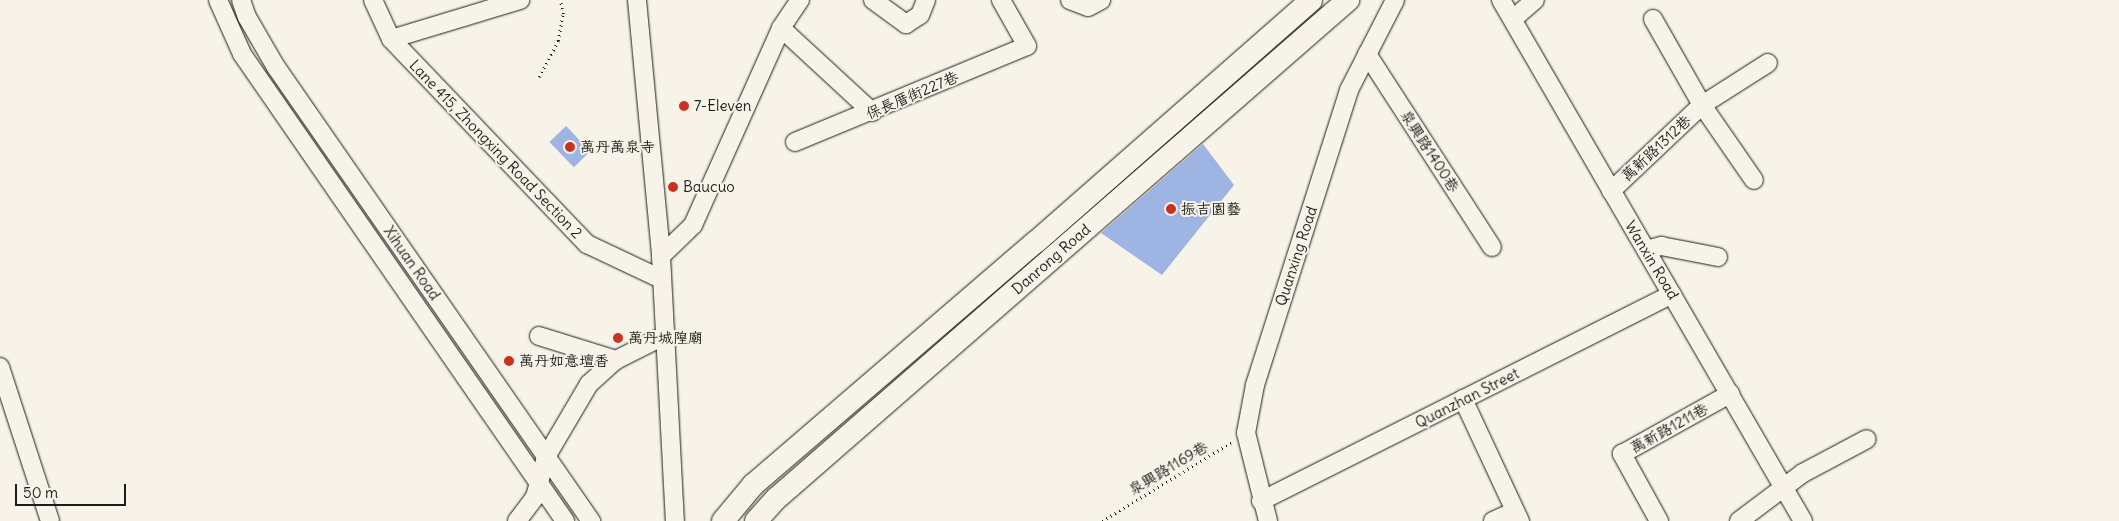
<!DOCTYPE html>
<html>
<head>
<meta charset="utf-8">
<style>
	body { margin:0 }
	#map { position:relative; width:2119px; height:521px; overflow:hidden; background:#f7f3e8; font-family:Delius,"LXGW WenKai TC",sans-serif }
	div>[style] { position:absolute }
	.building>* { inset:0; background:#9eb4e2; transform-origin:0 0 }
	.path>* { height:2.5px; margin-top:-1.25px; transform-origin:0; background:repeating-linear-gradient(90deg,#1c1c1c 0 1px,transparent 0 5px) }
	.roads { filter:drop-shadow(0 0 1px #1c1c1c) drop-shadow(0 0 1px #1c1c1c) }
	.minor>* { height:18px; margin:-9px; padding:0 9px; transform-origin:9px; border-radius:9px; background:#f7f3e8 }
	.major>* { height:22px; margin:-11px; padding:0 11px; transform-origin:11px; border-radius:11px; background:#f7f3e8 }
	.dots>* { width:14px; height:14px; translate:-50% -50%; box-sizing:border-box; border:2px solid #f7f3e8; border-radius:50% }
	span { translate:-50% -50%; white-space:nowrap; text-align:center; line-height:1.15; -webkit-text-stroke:4px #f7f3e8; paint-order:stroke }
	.street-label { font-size:15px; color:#1c1c1c }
	.poi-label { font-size:15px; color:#1c1c1c }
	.left { translate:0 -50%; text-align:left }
	.scale { position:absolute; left:15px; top:484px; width:111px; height:22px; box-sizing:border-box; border:2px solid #1c1c1c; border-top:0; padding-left:6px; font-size:15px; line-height:18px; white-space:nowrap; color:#1c1c1c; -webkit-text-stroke:4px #f7f3e8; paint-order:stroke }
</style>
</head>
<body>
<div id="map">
	<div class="building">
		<div style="left:566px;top:126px;width:35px;height:23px;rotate:46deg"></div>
		<div style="clip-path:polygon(1203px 144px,1234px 185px,1162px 275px,1101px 233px)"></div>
	</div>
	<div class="path">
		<div style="left:539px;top:77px;width:41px;rotate:-62.2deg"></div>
		<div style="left:558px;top:41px;width:27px;rotate:-80deg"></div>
		<div style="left:563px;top:14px;width:14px;rotate:-102deg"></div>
		<div style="left:1102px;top:521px;width:152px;rotate:-31.3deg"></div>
	</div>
	<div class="roads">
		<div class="minor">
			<div style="left:218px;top:0;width:59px;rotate:66deg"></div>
			<div style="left:242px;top:54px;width:568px;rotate:55.33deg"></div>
			<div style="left:241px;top:0;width:18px;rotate:71deg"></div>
			<div style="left:247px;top:17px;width:58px;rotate:59.9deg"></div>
			<div style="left:276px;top:67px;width:553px;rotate:55.25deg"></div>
			<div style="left:373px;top:0;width:43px;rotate:65.2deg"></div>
			<div style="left:391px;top:39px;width:284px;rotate:46.3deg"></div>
			<div style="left:587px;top:244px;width:82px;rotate:25.3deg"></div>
			<div style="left:637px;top:0;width:257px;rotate:84.6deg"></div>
			<div style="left:661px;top:256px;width:265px;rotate:87deg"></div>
			<div style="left:873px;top:0;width:41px;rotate:36deg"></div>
			<div style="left:906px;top:24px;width:17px;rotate:-33deg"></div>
			<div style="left:920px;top:15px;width:16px;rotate:-68deg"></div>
			<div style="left:1070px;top:0;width:19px;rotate:21deg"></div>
			<div style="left:1088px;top:7px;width:15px;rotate:-28deg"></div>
			<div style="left:1501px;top:0;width:602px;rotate:59.9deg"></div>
			<div style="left:1513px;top:19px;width:29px;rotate:-41deg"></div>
			<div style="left:1653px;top:19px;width:99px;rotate:60.3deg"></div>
			<div style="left:1702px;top:105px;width:91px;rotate:55.3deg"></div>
			<div style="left:781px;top:28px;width:124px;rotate:42.7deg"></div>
			<div style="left:391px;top:39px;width:135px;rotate:-16.8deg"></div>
			<div style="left:1367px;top:54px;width:230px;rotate:57.1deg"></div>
			<div style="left:795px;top:142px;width:251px;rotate:-22.5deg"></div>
			<div style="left:1027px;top:46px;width:53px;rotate:-119.5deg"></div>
			<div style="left:1611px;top:191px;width:125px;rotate:-43.4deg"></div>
			<div style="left:1702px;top:105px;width:78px;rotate:-32.5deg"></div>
			<div style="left:1646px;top:250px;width:16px;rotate:-15deg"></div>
			<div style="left:1661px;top:246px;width:58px;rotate:10.9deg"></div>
			<div style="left:661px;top:256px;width:45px;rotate:-44.1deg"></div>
			<div style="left:693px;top:225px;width:216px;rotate:-65.9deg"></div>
			<div style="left:781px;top:28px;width:34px;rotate:-56deg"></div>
			<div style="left:539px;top:336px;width:81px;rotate:17.3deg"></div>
			<div style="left:616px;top:360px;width:54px;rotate:-26.6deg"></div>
			<div style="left:0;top:367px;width:162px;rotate:72deg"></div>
			<div style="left:1463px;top:399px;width:135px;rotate:65deg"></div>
			<div style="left:1261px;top:501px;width:460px;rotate:-26.7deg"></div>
			<div style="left:517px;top:521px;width:30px;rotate:-53deg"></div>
			<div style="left:535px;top:497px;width:41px;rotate:-74.6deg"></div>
			<div style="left:546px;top:457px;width:85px;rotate:-59.5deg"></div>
			<div style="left:589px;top:384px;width:36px;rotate:-42deg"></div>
			<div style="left:1268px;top:521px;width:91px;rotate:-104deg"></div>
			<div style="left:1246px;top:433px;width:49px;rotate:-79.4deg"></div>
			<div style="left:1255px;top:385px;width:310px;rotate:-72.3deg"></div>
			<div style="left:1349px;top:90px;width:101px;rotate:-62.9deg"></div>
			<div style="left:1493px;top:521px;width:24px;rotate:-24deg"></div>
			<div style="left:1659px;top:521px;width:77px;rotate:-118.9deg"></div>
			<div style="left:1622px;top:454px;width:124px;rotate:-29.1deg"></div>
			<div style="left:1739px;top:521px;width:80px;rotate:-36.9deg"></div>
			<div style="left:1803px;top:473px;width:72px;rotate:-28deg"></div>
		</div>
		<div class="major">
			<div style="left:723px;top:521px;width:47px;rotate:-50.2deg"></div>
			<div style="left:753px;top:485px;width:373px;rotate:-40.7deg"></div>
			<div style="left:1036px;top:242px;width:366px;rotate:-41.3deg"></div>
			<div style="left:756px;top:521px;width:31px;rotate:-48deg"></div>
			<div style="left:777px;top:498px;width:758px;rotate:-41.09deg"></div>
		</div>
	</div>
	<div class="dots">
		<div style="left:684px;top:106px;background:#c8321e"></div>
		<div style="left:570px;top:147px;background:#c8321e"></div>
		<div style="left:673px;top:187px;background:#c8321e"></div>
		<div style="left:1171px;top:209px;background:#c8321e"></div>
		<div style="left:618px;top:338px;background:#c8321e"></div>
		<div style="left:509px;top:361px;background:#c8321e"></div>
	</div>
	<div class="street-label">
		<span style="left:912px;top:95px;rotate:-23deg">保長厝街227巷</span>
		<span style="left:1656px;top:148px;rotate:-43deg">萬新路1312巷</span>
		<span style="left:496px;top:149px;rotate:46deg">Lane 415, Zhongxing Road Section 2</span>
		<span style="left:1430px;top:151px;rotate:57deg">泉興路1400巷</span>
		<span style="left:1296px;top:256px;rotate:-72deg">Quanxing Road</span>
		<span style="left:1051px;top:259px;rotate:-41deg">Danrong Road</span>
		<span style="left:1652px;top:260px;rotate:59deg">Wanxin Road</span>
		<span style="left:412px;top:263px;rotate:55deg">Xihuan Road</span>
		<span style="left:1467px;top:398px;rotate:-27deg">Quanzhan Street</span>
		<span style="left:1669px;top:428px;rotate:-29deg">萬新路1211巷</span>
		<span style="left:1168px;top:468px;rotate:-31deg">泉興路1169巷</span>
	</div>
	<div class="poi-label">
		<span class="left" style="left:694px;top:106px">7-Eleven</span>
		<span class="left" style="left:580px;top:147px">萬丹萬泉寺</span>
		<span class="left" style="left:683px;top:187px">Baucuo</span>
		<span class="left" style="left:1181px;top:209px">振吉園藝</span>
		<span class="left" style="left:628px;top:338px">萬丹城隍廟</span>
		<span class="left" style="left:519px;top:361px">萬丹如意壇香</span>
	</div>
	<div class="scale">50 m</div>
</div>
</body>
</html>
